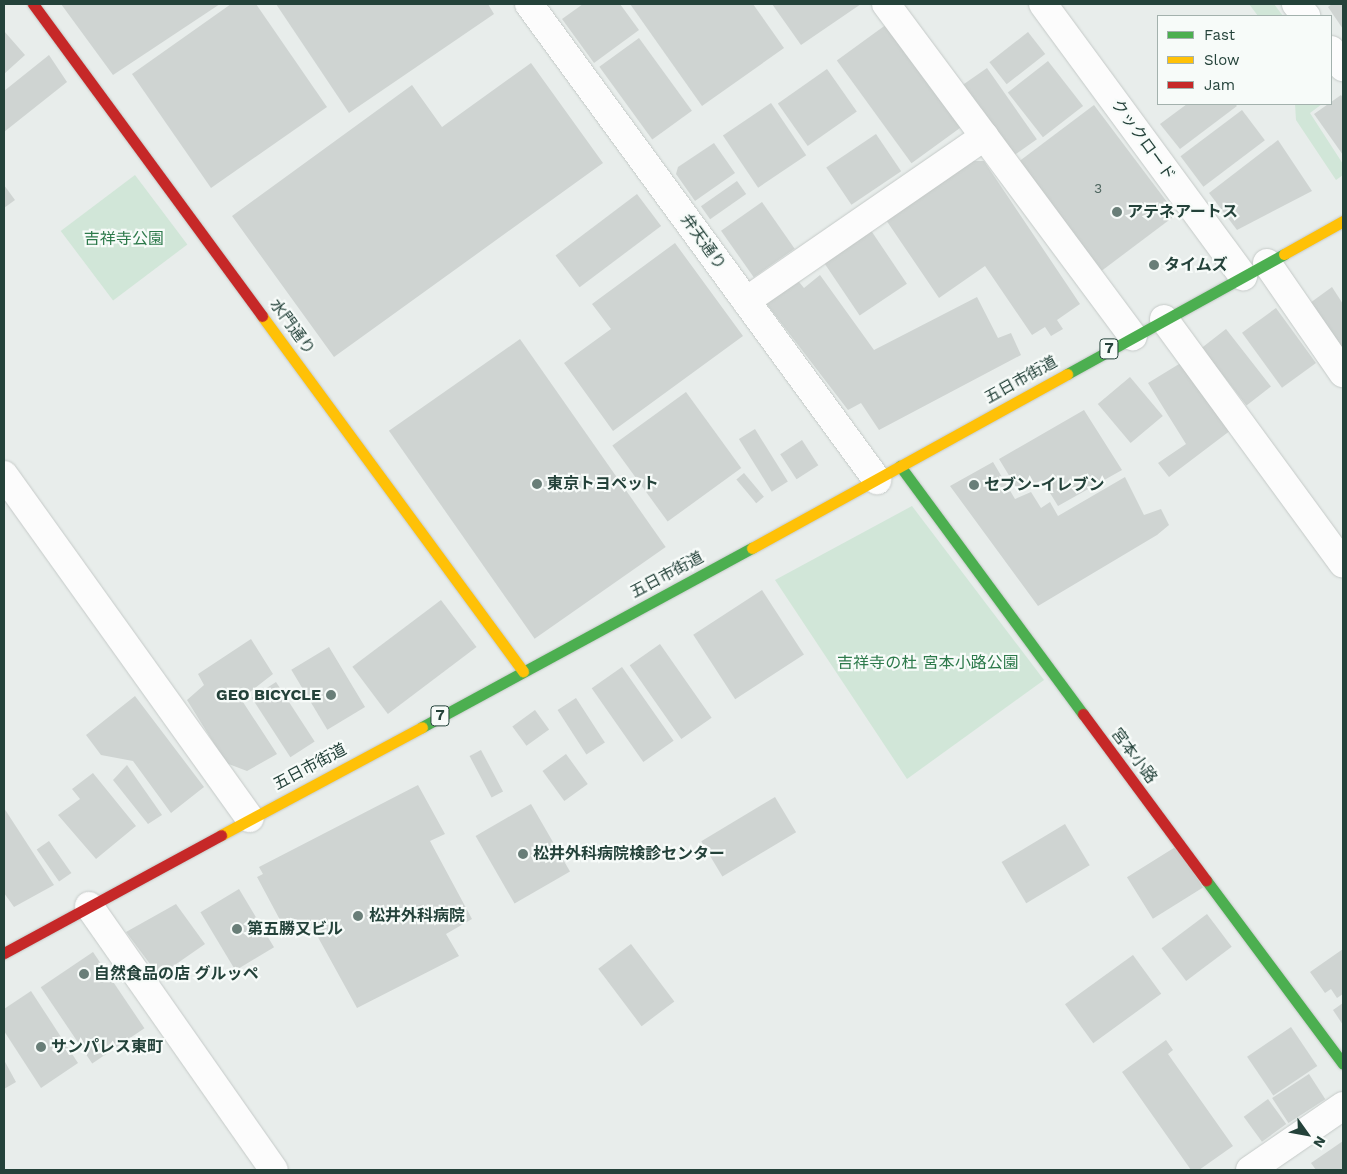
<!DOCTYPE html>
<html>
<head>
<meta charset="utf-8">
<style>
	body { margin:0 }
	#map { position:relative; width:1347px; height:1174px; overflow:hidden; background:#e8edeb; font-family:"Work Sans","Noto Sans JP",sans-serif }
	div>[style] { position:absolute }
	.green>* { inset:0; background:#d1e6d8; transform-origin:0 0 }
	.building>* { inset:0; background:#cfd4d2; transform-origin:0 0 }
	.roads { filter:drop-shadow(0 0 1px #c5cac8) drop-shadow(0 0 1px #c5cac8) }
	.street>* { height:28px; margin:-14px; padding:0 14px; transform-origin:14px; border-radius:14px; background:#fcfcfc }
	.fast>* { height:11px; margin:-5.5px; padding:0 5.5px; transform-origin:5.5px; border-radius:5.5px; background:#4caf50 }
	.slow>* { height:11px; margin:-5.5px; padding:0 5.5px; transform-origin:5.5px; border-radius:5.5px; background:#ffc107 }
	.jam>* { height:11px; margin:-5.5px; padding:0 5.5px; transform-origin:5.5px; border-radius:5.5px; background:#c62828 }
	.dots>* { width:14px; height:14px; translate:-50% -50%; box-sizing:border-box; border:2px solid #f7fbf9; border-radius:50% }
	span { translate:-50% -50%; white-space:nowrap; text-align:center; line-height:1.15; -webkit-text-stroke:4.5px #f7fbf9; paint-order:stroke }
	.number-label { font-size:14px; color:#506761 }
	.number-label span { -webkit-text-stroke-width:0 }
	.shield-label span { padding:1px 4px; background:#f7fbf9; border:1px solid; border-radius:4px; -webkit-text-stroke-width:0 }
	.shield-label { font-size:15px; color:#24423a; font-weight:700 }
	.street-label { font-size:16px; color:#24423a }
	.poi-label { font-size:16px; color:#24423a; font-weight:700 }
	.left { translate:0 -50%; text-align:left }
	.right { translate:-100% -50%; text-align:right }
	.park-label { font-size:16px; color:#2d7a4b }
	.frame { position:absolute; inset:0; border:5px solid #24423a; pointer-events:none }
	.legend { position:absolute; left:1157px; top:15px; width:175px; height:90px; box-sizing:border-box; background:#f7fbf9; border:1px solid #a3b1ad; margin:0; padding:6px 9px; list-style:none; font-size:15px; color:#24423a }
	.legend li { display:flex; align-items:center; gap:10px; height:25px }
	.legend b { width:25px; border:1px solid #a3b1ad }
	.north { position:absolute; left:1282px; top:1109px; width:50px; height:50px; -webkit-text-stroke:4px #f7fbf9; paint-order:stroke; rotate:122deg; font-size:14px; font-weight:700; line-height:20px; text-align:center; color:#24423a }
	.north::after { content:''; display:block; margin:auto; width:18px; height:22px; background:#24423a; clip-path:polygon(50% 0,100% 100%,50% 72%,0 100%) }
</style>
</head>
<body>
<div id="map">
	<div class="green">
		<div style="clip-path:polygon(1249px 4px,1274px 4px,1283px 16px,1258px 16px)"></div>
		<div style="clip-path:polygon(1295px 104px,1322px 104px,1310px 113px,1343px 164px,1343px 175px,1336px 180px,1296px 120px)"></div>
		<div style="left:135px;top:175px;width:87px;height:93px;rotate:53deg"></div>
		<div style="clip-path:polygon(912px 506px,1044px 680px,907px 779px,775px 580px)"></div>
	</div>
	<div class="building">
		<div style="clip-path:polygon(61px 4px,220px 4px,113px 75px)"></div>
		<div style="clip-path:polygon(231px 4px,256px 4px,327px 107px,211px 188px,132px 74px)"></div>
		<div style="clip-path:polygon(276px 4px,488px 4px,494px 14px,349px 113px)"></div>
		<div style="clip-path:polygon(583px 4px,620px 4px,639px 30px,594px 63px,562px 19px)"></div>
		<div style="clip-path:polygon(630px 4px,753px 4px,784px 48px,702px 106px)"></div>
		<div style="clip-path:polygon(772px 4px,861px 4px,801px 45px)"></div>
		<div style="clip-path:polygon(1332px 4px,1343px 4px,1343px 29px,1328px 7px)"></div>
		<div style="left:887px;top:24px;width:127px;height:62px;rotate:54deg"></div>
		<div style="clip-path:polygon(4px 31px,25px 55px,4px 74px)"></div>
		<div style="left:1028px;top:32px;width:28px;height:49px;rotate:52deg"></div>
		<div style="left:639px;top:38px;width:90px;height:49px;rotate:54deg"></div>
		<div style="clip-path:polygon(49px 55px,67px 82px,4px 132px,4px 91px)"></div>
		<div style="left:1048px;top:61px;width:57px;height:51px;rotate:52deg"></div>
		<div style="clip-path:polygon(531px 63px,603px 163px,334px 357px,232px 216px,412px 85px,442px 127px)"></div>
		<div style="left:987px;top:68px;width:87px;height:32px;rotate:55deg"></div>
		<div style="left:827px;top:69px;width:52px;height:60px;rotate:55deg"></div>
		<div style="clip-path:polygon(1341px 95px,1343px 98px,1343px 155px,1314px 114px)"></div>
		<div style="left:771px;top:103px;width:63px;height:58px;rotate:56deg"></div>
		<div style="clip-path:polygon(1187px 104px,1235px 104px,1237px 106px,1180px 149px,1160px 124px)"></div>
		<div style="left:1094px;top:105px;width:137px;height:94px;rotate:53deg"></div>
		<div style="left:1242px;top:110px;width:38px;height:77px;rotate:53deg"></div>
		<div style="left:876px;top:134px;width:45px;height:60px;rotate:56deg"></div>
		<div style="clip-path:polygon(1278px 140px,1312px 191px,1237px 230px,1209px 193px)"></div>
		<div style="clip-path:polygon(714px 143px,735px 173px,695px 201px,676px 174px,678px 167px)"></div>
		<div style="clip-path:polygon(967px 161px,984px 161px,1080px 304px,1057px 320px,1063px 329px,1051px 336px,1045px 327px,1032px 335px,985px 266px,939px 298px,884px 217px)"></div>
		<div style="left:737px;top:181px;width:16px;height:44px;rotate:55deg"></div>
		<div style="clip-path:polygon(4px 185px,15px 200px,4px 208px)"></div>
		<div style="left:637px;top:194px;width:40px;height:102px;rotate:53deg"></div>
		<div style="left:762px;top:202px;width:57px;height:50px;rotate:55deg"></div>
		<div style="left:870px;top:229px;width:66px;height:57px;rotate:56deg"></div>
		<div style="clip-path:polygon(675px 243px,743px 336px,613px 431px,564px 363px,611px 329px,592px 304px)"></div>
		<div style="clip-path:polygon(820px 275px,874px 350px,977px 297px,998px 338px,1011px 333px,1021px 355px,879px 430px,861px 403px,848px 410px,765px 302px,795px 277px,804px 288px)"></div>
		<div style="clip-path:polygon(1332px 287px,1343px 304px,1343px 351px,1310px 303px)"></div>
		<div style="left:1276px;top:308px;width:68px;height:42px;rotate:54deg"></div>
		<div style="left:1226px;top:329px;width:73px;height:31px;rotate:52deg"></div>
		<div style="left:520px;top:339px;width:254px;height:160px;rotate:55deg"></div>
		<div style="clip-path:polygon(1184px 361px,1231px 430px,1169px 477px,1158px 463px,1186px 444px,1148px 383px)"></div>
		<div style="left:1130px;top:377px;width:51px;height:42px;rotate:50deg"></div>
		<div style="left:686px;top:392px;width:94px;height:91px;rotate:54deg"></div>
		<div style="clip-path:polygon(1084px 410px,1122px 470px,1058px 506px,1042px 480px,1019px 492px,999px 459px)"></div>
		<div style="left:755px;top:429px;width:62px;height:19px;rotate:58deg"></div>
		<div style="left:802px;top:440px;width:30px;height:26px;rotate:57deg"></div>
		<div style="clip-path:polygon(993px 462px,1015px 499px,1031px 492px,1041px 508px,1050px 502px,1058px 516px,1125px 477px,1144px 515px,1161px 509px,1169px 525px,1157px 535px,1038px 606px,950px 486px)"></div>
		<div style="left:744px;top:473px;width:31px;height:10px;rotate:50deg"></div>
		<div style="left:762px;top:590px;width:77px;height:82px;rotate:57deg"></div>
		<div style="left:441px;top:600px;width:59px;height:111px;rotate:53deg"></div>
		<div style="clip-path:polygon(251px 639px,273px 674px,241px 699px,277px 754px,247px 771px,226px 763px,187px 700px,204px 685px,198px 674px)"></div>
		<div style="left:660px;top:644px;width:90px;height:37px;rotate:55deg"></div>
		<div style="left:329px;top:647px;width:70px;height:44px;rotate:59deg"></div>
		<div style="left:622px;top:667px;width:90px;height:37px;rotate:55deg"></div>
		<div style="left:276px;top:682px;width:71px;height:29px;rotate:57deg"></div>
		<div style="clip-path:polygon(135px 696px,204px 787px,171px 813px,133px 761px,101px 755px,86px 735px)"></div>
		<div style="left:576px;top:698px;width:53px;height:22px;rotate:57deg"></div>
		<div style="left:535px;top:710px;width:24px;height:28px;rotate:54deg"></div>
		<div style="left:481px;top:750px;width:47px;height:13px;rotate:62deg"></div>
		<div style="left:566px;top:754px;width:37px;height:29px;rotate:54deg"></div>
		<div style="clip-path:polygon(127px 765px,162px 815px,148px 824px,113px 780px)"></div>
		<div style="clip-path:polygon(93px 773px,136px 826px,96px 859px,58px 815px,80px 799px,72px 789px)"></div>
		<div style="clip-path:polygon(418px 785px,445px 834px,430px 841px,472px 919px,446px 934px,459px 956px,357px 1008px,309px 921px,287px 933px,257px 877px,263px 874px,259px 867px)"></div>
		<div style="left:775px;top:797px;width:41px;height:86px;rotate:59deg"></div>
		<div style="left:531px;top:804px;width:78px;height:64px;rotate:60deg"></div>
		<div style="clip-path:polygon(4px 808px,54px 885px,14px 907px,4px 893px)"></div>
		<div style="left:1065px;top:824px;width:48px;height:74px;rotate:59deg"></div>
		<div style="left:49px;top:841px;width:39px;height:15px;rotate:55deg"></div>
		<div style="left:1177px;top:846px;width:49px;height:59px;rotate:58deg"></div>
		<div style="left:239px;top:889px;width:68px;height:45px;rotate:59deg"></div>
		<div style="clip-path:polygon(176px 904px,205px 944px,159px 976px,126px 932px)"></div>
		<div style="left:1207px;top:914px;width:41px;height:57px;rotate:53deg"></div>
		<div style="left:631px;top:944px;width:72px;height:41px;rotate:53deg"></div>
		<div style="clip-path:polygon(1343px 949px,1343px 994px,1337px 998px,1331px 989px,1325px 993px,1310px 972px)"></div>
		<div style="left:93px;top:952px;width:92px;height:63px;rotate:56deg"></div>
		<div style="left:1133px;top:955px;width:48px;height:84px;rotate:54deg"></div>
		<div style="clip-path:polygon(31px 991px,78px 1063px,41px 1088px,4px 1031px,4px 1009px)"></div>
		<div style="clip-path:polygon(1343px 1003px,1343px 1025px,1333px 1010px)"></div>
		<div style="left:1291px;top:1027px;width:47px;height:53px;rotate:56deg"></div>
		<div style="clip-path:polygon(1166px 1040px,1173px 1050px,1168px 1054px,1233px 1146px,1199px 1170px,1191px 1170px,1122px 1072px)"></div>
		<div style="clip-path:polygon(4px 1060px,16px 1082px,4px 1089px)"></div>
		<div style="left:1309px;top:1074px;width:30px;height:44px;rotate:57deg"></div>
		<div style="left:1268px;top:1099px;width:31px;height:30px;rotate:54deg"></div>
		<div style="clip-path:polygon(1343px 1141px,1343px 1170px,1316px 1170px,1311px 1163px)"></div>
	</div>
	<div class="roads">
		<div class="street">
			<div style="left:529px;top:4px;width:590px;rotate:53.83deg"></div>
			<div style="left:886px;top:4px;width:414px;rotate:53.4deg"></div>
			<div style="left:1043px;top:4px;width:338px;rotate:53.7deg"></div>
			<div style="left:1296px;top:4px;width:16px;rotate:50deg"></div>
			<div style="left:1331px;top:50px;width:21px;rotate:55deg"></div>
			<div style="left:1267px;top:263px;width:134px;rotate:55.4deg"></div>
			<div style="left:746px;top:301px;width:290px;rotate:-34.6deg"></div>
			<div style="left:1164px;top:319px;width:303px;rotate:53.8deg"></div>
			<div style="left:4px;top:475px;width:422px;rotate:54.4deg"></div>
			<div style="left:89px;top:906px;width:322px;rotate:55deg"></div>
			<div style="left:1250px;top:1170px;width:113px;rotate:-34.5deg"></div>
		</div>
		<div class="fast">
			<div style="left:1067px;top:374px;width:248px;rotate:-28.9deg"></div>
			<div style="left:900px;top:466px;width:308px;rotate:53.6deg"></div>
			<div style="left:422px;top:727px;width:375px;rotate:-28.5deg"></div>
			<div style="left:1206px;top:880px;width:229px;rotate:53.3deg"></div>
		</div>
		<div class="slow">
			<div style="left:1284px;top:254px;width:68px;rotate:-29.2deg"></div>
			<div style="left:262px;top:316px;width:441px;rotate:53.7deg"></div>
			<div style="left:752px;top:548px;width:360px;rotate:-28.9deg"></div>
			<div style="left:221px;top:835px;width:228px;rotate:-28.2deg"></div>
		</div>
		<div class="jam">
			<div style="left:33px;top:4px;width:387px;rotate:53.7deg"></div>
			<div style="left:1083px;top:714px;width:207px;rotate:53.5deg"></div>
			<div style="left:4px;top:953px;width:247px;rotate:-28.5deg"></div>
		</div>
	</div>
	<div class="dots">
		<div style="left:1117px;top:212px;background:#697e78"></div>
		<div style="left:1154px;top:265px;background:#697e78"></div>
		<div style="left:537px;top:484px;background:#697e78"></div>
		<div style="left:974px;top:485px;background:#697e78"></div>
		<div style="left:331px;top:695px;background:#697e78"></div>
		<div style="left:523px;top:854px;background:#697e78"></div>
		<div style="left:358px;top:916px;background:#697e78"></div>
		<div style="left:237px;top:929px;background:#697e78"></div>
		<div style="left:84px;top:974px;background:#697e78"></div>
		<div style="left:41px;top:1047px;background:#697e78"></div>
	</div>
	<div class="number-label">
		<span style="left:1098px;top:188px">3</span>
	</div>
	<div class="shield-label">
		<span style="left:1109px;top:349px">7</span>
		<span style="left:440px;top:716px">7</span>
	</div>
	<div class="street-label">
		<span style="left:1143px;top:140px;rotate:54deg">クックロード</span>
		<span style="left:703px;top:242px;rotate:54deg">弁天通り</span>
		<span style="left:292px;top:327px;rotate:54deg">水門通り</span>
		<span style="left:1021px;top:380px;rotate:-29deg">五日市街道</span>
		<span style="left:667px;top:575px;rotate:-28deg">五日市街道</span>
		<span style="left:1134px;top:756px;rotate:53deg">宮本小路</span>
		<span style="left:310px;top:767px;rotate:-28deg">五日市街道</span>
	</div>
	<div class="poi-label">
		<span class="left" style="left:1127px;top:212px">アテネアートス</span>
		<span class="left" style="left:1164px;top:265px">タイムズ</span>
		<span class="left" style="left:547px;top:484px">東京トヨペット</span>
		<span class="left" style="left:984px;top:485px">セブン-イレブン</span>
		<span class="right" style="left:321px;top:695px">GEO BICYCLE</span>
		<span class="left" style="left:533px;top:854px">松井外科病院検診センター</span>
		<span class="left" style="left:369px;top:916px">松井外科病院</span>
		<span class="left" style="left:247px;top:929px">第五勝又ビル</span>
		<span class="left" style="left:94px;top:974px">自然食品の店 グルッペ</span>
		<span class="left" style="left:51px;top:1047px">サンパレス東町</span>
	</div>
	<div class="park-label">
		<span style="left:124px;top:239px">吉祥寺公園</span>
		<span style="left:928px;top:663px">吉祥寺の杜 宮本小路公園</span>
	</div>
	<div class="frame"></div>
	<ul class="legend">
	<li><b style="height:6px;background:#4caf50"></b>Fast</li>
	<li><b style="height:6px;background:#ffc107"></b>Slow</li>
	<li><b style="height:6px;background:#c62828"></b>Jam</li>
	</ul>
	<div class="north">N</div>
</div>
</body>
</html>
